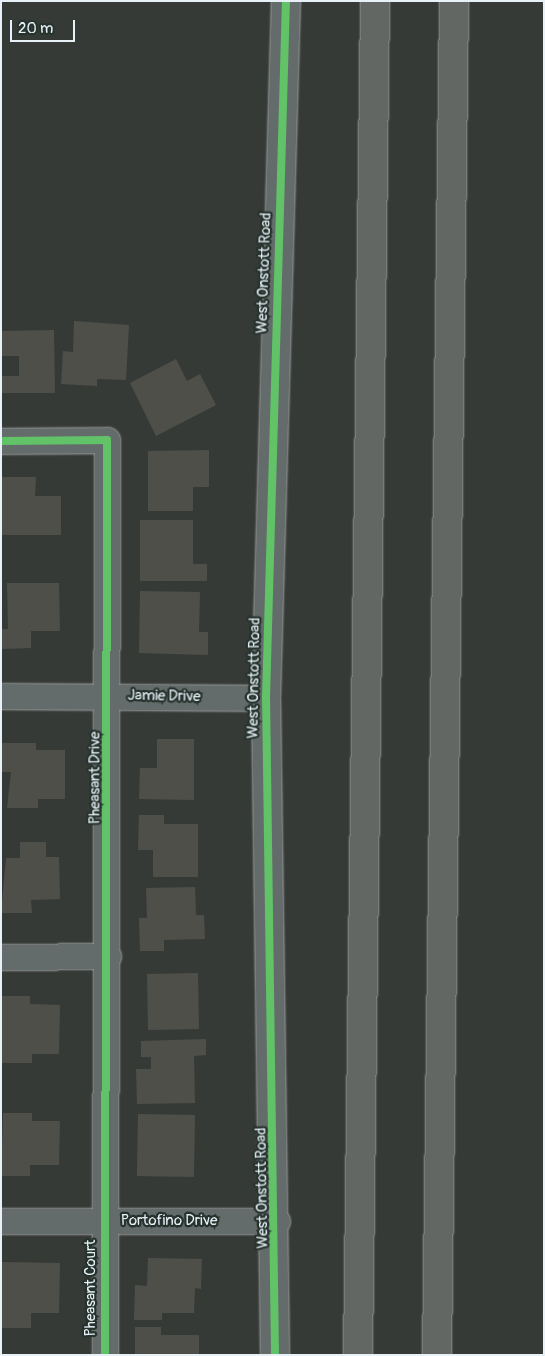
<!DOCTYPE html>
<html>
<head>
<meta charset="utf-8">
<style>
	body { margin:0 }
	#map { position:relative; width:545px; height:1356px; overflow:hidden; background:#363a36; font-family:Pangolin,sans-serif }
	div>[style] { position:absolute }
	.building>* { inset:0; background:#4f4f4a; transform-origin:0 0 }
	.roads { filter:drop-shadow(0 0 1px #9b9e9e) drop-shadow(0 0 1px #9b9e9e) }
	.minor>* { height:25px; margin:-12.5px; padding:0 12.5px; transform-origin:12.5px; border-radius:12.5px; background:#646b6b }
	.tertiary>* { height:28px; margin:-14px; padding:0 14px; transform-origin:14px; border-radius:14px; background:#646b6b }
	.motorway>* { height:28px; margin:-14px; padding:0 14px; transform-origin:14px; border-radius:14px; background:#626763 }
	.cycleway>* { height:8px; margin:-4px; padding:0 4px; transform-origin:4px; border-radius:4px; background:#61c268 }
	span { translate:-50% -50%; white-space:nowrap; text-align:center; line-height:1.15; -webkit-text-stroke:4.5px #26332d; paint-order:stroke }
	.street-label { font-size:15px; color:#e8f1f8 }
	.frame { position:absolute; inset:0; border:2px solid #e8f1f8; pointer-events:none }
	.scale { position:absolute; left:10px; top:20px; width:65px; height:22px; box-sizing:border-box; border:2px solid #e8f1f8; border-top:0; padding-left:6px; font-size:15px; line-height:18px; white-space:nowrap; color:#e8f1f8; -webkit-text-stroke:4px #26332d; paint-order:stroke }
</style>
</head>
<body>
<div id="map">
	<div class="building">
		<div style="clip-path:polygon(74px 321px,129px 325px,126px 380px,97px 379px,97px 386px,61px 384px,63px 351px,73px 352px)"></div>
		<div style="clip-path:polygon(54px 330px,55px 393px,1px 393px,1px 376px,19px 376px,19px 356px,1px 356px,1px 331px)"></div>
		<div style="clip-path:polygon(176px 359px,187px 381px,200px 374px,216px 405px,156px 436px,130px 383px)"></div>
		<div style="clip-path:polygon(209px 450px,209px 487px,193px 487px,193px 511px,148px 511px,148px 451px)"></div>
		<div style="clip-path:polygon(2px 477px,36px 477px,35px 496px,61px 496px,61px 535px,1px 535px)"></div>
		<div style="clip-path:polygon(140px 520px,193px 520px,193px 564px,207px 564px,207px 581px,140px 581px)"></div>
		<div style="clip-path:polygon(7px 583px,59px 583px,60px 631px,31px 631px,31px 648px,1px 649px,1px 629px,8px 629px)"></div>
		<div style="clip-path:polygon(140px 591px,200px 592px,199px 632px,208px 632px,208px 655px,139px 653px)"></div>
		<div style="clip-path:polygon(157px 739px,194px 739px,194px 800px,139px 799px,140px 768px,157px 768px)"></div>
		<div style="clip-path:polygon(1px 743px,36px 743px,36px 750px,65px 750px,65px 799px,38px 799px,38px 808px,7px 808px,11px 772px,1px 772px)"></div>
		<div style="clip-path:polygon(139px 815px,164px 815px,164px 824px,198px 824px,198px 877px,153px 877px,153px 850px,138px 850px)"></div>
		<div style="clip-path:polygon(20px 842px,46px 842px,46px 857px,59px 857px,60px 899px,31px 900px,32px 913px,1px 913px,6px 858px,20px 858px)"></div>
		<div style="clip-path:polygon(195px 887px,196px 915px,204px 915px,205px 939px,164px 940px,164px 951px,140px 951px,139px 918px,147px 918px,146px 888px)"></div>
		<div style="left:198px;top:973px;width:56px;height:51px;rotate:89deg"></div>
		<div style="clip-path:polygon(1px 996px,30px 996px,30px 1004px,60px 1005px,59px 1054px,32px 1054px,32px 1063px,1px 1063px)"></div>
		<div style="clip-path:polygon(206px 1039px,206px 1055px,194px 1056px,195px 1103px,137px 1104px,136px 1069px,151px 1069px,151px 1057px,141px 1057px,141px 1041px)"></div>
		<div style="clip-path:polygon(3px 1113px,32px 1113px,32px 1121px,60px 1121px,59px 1165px,30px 1165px,30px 1176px,1px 1176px)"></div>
		<div style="left:138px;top:1114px;width:57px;height:62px;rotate:1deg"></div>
		<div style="clip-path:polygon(148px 1258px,202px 1259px,201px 1289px,195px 1288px,194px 1313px,162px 1313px,162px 1320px,134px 1320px,135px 1285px,147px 1286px)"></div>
		<div style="clip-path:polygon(1px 1262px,60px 1263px,59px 1313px,31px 1313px,31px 1328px,1px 1328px)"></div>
		<div style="clip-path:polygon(135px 1327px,161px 1327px,161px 1335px,199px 1335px,199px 1355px,135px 1355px)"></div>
	</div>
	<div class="roads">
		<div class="minor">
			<div style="left:1px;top:441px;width:106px;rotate:-0.5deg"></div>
			<div style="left:107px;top:440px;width:915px;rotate:90.13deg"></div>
			<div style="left:1px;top:696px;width:265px;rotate:0.4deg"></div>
			<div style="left:1px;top:957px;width:107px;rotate:-0.5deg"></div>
			<div style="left:1px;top:1221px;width:276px"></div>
		</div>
		<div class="tertiary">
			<div style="left:275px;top:1355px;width:657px;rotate:-90.78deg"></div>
			<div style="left:266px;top:698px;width:697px;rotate:-88.36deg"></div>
		</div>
		<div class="motorway">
			<div style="left:358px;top:1355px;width:1354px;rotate:-89.28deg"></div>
			<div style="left:437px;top:1355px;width:1354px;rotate:-89.28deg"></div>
		</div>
	</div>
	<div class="cycleway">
		<div style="left:1px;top:441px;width:106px;rotate:-0.5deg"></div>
		<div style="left:107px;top:440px;width:915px;rotate:90.13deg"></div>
		<div style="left:275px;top:1355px;width:657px;rotate:-90.78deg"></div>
		<div style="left:266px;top:698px;width:697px;rotate:-88.36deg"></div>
	</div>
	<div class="street-label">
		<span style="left:264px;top:273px;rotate:-88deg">West Onstott Road</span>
		<span style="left:254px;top:678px;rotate:-89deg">West Onstott Road</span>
		<span style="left:164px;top:696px;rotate:1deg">Jamie Drive</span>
		<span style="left:95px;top:778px;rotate:-90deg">Pheasant Drive</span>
		<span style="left:262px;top:1188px;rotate:-91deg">West Onstott Road</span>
		<span style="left:169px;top:1221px">Portofino Drive</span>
		<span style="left:91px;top:1288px;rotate:-90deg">Pheasant Court</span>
	</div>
	<div class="frame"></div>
	<div class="scale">20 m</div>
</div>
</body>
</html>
